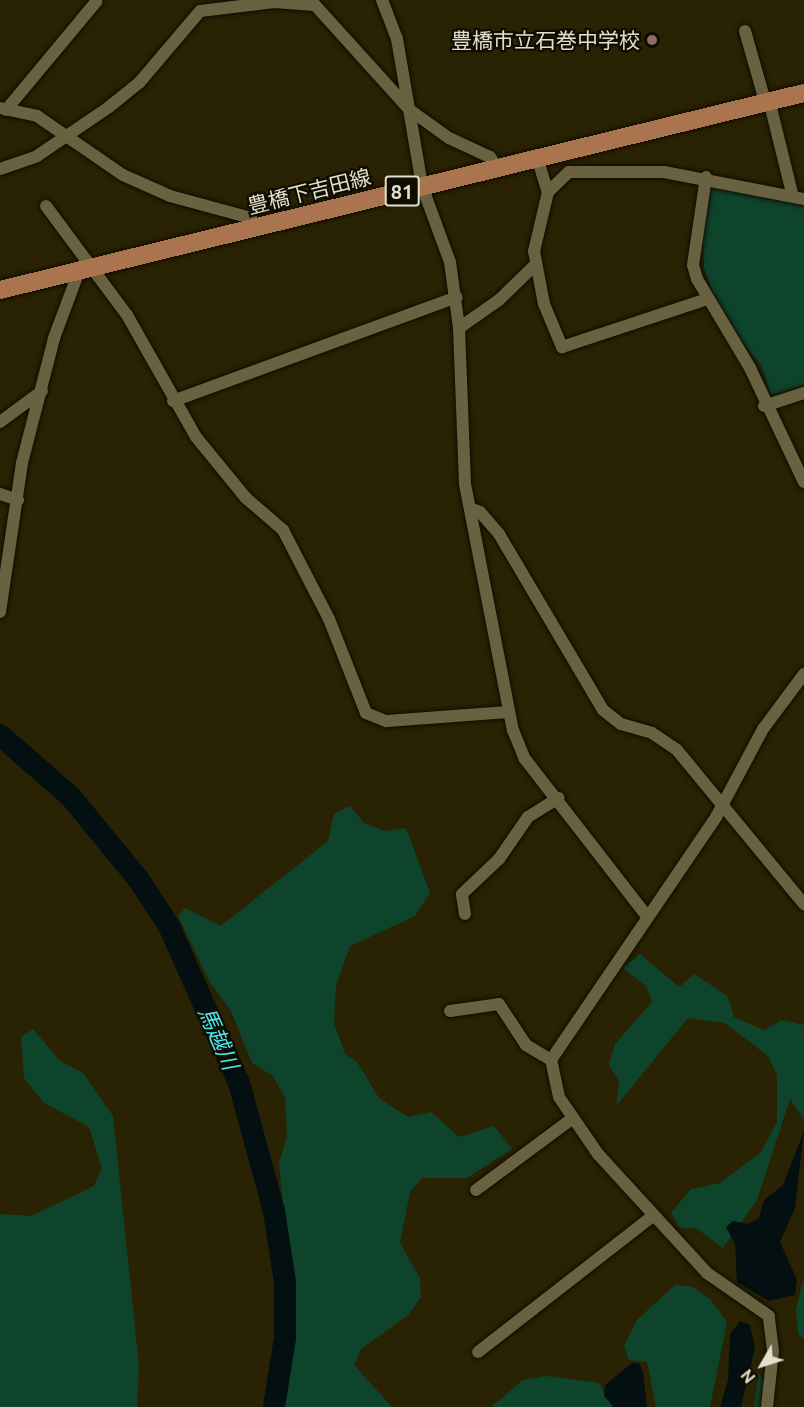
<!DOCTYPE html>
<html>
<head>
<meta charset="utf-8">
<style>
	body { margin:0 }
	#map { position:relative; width:804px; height:1407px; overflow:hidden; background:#2a2303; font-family:Ubuntu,"Noto Sans JP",sans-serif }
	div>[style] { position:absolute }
	.green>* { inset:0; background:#0f442c }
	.water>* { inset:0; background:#030f10 }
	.river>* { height:22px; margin:-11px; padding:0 11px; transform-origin:11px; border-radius:11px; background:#030f10 }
	.roads { filter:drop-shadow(0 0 2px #110c00) drop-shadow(0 0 2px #110c00) }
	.minor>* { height:12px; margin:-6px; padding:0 6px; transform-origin:6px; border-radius:6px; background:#696241 }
	.primary>* { height:18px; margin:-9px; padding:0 9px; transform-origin:9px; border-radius:9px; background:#aa744f }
	.dots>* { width:16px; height:16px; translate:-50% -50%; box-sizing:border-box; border:3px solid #0f0c02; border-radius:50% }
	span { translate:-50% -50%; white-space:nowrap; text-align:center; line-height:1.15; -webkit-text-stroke:4.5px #0f0c02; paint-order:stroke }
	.shield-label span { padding:2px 4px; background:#0f0c02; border:2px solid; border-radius:4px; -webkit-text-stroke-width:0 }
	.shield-label { font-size:20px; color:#e3dfcd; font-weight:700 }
	.poi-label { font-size:21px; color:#e3dfcd }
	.right { translate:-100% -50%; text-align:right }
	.street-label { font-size:21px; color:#e3dfcd }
	.water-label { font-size:22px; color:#4ee4f0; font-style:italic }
	.north { position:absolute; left:732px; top:1335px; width:60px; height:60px; -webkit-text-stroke:4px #0f0c02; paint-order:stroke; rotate:231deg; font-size:16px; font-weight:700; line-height:24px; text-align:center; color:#e3dfcd }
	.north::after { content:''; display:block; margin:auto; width:21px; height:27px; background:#e3dfcd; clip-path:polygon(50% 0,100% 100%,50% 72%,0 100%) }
</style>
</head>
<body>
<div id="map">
	<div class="green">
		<div style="clip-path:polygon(713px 180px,804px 202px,804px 386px,771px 395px,761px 365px,731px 329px,713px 293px,704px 268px,703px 232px)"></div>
		<div style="clip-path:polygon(350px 806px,364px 823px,385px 831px,406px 828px,430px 893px,415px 916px,350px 946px,336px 985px,334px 1023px,345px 1054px,357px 1062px,379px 1098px,408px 1117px,431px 1112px,459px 1137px,494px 1126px,512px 1149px,467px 1178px,422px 1178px,410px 1192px,400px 1243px,420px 1278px,421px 1297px,408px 1315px,361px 1349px,354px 1365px,392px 1407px,281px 1407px,294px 1313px,279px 1163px,287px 1136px,285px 1098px,273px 1076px,252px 1063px,231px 1011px,210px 982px,178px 916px,185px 908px,221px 926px,328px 841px,334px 814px)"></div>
		<div style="clip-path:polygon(640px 954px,679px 987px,695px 974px,728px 997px,734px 1017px,764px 1030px,781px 1020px,804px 1025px,804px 1120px,790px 1099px,757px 1200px,723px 1248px,696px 1228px,680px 1228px,671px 1213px,691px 1189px,720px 1183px,761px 1152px,777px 1122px,777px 1075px,768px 1056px,725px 1023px,688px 1018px,616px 1106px,619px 1081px,609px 1065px,615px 1044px,652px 1002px,647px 987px,623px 968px)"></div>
		<div style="clip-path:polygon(33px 1029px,60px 1061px,83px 1073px,113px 1116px,139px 1366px,137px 1407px,0 1407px,0 1214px,31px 1216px,94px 1186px,102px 1168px,89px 1127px,44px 1103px,24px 1078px,21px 1037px)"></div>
		<div style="clip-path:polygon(804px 1276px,804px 1339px,798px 1334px,796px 1310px)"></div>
		<div style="clip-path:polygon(675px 1285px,693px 1287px,710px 1299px,727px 1322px,710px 1407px,656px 1407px,647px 1362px,629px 1360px,624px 1346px,637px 1320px)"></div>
		<div style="clip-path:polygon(759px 1373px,769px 1395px,773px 1407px,754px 1407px)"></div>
		<div style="clip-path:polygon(546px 1376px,599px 1383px,612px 1407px,491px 1407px,523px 1380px)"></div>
	</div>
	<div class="water">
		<div style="clip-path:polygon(804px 1131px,795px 1208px,780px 1242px,797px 1280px,795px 1295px,769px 1301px,737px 1282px,735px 1244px,726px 1227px,733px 1221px,748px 1224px,759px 1218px,764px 1200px,783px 1185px)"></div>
		<div style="clip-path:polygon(740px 1321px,750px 1325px,755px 1348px,741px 1407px,720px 1407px,728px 1380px,730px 1334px)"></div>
		<div style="clip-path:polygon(632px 1363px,639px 1363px,643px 1372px,647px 1407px,614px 1407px,604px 1396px,605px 1385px)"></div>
	</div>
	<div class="river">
		<div style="left:0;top:735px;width:94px;rotate:41.1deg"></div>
		<div style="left:71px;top:797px;width:107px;rotate:50.7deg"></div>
		<div style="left:139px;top:880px;width:55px;rotate:56.9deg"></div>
		<div style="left:169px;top:926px;width:172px;rotate:66deg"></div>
		<div style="left:239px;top:1083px;width:133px;rotate:74.7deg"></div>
		<div style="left:274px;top:1211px;width:72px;rotate:81.2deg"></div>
		<div style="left:285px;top:1282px;width:56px;rotate:90deg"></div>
		<div style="left:285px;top:1338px;width:70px;rotate:99.1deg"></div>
	</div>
	<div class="roads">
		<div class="minor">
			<div style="left:382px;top:0;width:42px;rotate:69deg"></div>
			<div style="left:397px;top:39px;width:149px;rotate:80.3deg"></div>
			<div style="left:422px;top:186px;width:81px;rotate:69.8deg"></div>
			<div style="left:450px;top:262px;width:67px;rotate:82.2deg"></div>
			<div style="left:459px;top:328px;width:156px;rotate:87.8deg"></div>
			<div style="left:465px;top:484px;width:251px;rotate:79deg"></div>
			<div style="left:513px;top:730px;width:31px;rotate:68deg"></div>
			<div style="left:525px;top:759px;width:199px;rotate:52.2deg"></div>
			<div style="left:745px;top:31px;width:73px;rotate:74.1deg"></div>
			<div style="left:769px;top:100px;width:96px;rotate:76.1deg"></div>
			<div style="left:0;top:108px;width:38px;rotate:12deg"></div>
			<div style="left:37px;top:116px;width:104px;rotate:34.5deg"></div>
			<div style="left:123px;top:175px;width:51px;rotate:24.1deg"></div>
			<div style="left:170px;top:196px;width:84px;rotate:15.2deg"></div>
			<div style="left:251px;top:218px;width:11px;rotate:68deg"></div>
			<div style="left:6px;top:110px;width:141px;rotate:-50.2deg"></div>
			<div style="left:537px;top:157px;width:37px;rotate:73deg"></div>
			<div style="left:548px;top:192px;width:61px;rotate:103.3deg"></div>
			<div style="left:534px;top:251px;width:54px;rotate:79.3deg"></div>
			<div style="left:544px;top:304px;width:47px;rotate:67.3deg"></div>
			<div style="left:562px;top:347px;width:153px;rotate:-18.3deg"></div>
			<div style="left:0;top:169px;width:39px;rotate:-19deg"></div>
			<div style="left:37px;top:156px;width:87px;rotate:-34.2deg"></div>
			<div style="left:109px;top:107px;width:38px;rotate:-39deg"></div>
			<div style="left:139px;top:83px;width:94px;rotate:-49.7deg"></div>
			<div style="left:200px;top:11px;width:75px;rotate:-6.9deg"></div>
			<div style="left:274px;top:2px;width:41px;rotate:4.2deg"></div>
			<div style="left:315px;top:5px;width:142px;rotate:47.9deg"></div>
			<div style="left:410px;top:110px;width:48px;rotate:35.7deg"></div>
			<div style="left:449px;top:138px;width:45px;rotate:24.9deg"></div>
			<div style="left:490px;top:157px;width:12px;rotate:55deg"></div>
			<div style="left:706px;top:177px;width:89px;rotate:98.4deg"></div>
			<div style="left:693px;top:265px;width:15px;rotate:74deg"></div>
			<div style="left:697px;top:279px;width:104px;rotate:59.2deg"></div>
			<div style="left:750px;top:368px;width:126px;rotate:64.7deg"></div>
			<div style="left:548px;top:192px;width:29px;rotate:-44deg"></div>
			<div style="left:569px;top:172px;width:95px"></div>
			<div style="left:664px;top:172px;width:143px;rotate:10.9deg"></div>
			<div style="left:46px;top:206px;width:136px;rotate:53.4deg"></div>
			<div style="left:127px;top:315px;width:140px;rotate:60.5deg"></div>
			<div style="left:196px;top:437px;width:79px;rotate:50.7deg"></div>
			<div style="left:246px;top:498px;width:49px;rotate:40.9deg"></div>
			<div style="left:283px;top:530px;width:100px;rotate:62.7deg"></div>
			<div style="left:329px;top:619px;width:101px;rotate:68.5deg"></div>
			<div style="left:366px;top:713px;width:22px;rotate:22deg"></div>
			<div style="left:386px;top:721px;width:123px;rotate:-4.2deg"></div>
			<div style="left:459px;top:328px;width:49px;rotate:-35deg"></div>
			<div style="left:499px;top:300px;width:52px;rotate:-44.2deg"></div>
			<div style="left:173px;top:401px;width:302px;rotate:-20.1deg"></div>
			<div style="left:764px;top:406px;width:42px;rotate:-18deg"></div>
			<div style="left:0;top:422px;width:52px;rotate:-36.4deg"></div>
			<div style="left:0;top:494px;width:19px;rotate:18deg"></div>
			<div style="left:470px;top:508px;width:11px;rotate:22deg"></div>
			<div style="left:480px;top:512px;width:29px;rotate:49deg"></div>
			<div style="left:499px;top:534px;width:204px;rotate:59.4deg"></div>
			<div style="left:603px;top:710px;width:23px;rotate:38deg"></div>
			<div style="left:621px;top:724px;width:32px;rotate:16deg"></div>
			<div style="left:652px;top:733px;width:30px;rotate:34deg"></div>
			<div style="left:677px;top:750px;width:200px;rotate:50.5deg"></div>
			<div style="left:0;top:612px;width:151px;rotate:-81.6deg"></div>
			<div style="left:22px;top:463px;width:129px;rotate:-75.6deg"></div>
			<div style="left:54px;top:338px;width:72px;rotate:-69.5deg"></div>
			<div style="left:465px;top:914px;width:20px;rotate:-99deg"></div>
			<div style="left:462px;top:894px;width:51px;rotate:-43.4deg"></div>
			<div style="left:499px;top:859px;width:51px;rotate:-55.4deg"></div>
			<div style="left:528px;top:817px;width:36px;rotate:-32deg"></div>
			<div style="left:450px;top:1011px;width:49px;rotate:-8.1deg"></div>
			<div style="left:499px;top:1004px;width:49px;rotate:56.6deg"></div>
			<div style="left:526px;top:1045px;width:29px;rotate:31deg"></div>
			<div style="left:476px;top:1190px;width:121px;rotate:-36.6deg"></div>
			<div style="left:478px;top:1352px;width:222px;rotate:-37.9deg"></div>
			<div style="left:767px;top:1407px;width:56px;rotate:-83.9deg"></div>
			<div style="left:773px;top:1351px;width:35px;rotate:-97deg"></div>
			<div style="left:769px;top:1316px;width:75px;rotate:-145.3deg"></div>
			<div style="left:707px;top:1273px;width:161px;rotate:-132.5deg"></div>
			<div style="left:598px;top:1154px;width:69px;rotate:-124.4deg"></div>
			<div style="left:559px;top:1097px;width:38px;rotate:-102deg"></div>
			<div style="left:551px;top:1060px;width:294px;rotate:-55.8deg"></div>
			<div style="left:716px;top:817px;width:100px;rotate:-61.9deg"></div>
			<div style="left:763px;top:729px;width:69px;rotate:-53.3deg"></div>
		</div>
		<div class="primary">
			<div style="left:0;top:290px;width:828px;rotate:-13.77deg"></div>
		</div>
	</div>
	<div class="dots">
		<div style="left:652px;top:40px;background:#8d6e63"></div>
	</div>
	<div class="shield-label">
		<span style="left:402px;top:191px">81</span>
	</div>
	<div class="poi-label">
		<span class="right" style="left:640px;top:40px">豊橋市立石巻中学校</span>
	</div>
	<div class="street-label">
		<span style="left:309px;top:191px;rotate:-14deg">豊橋下吉田線</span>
	</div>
	<div class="water-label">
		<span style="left:219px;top:1038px;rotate:66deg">馬越川</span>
	</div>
	<div class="north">N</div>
</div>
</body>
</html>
